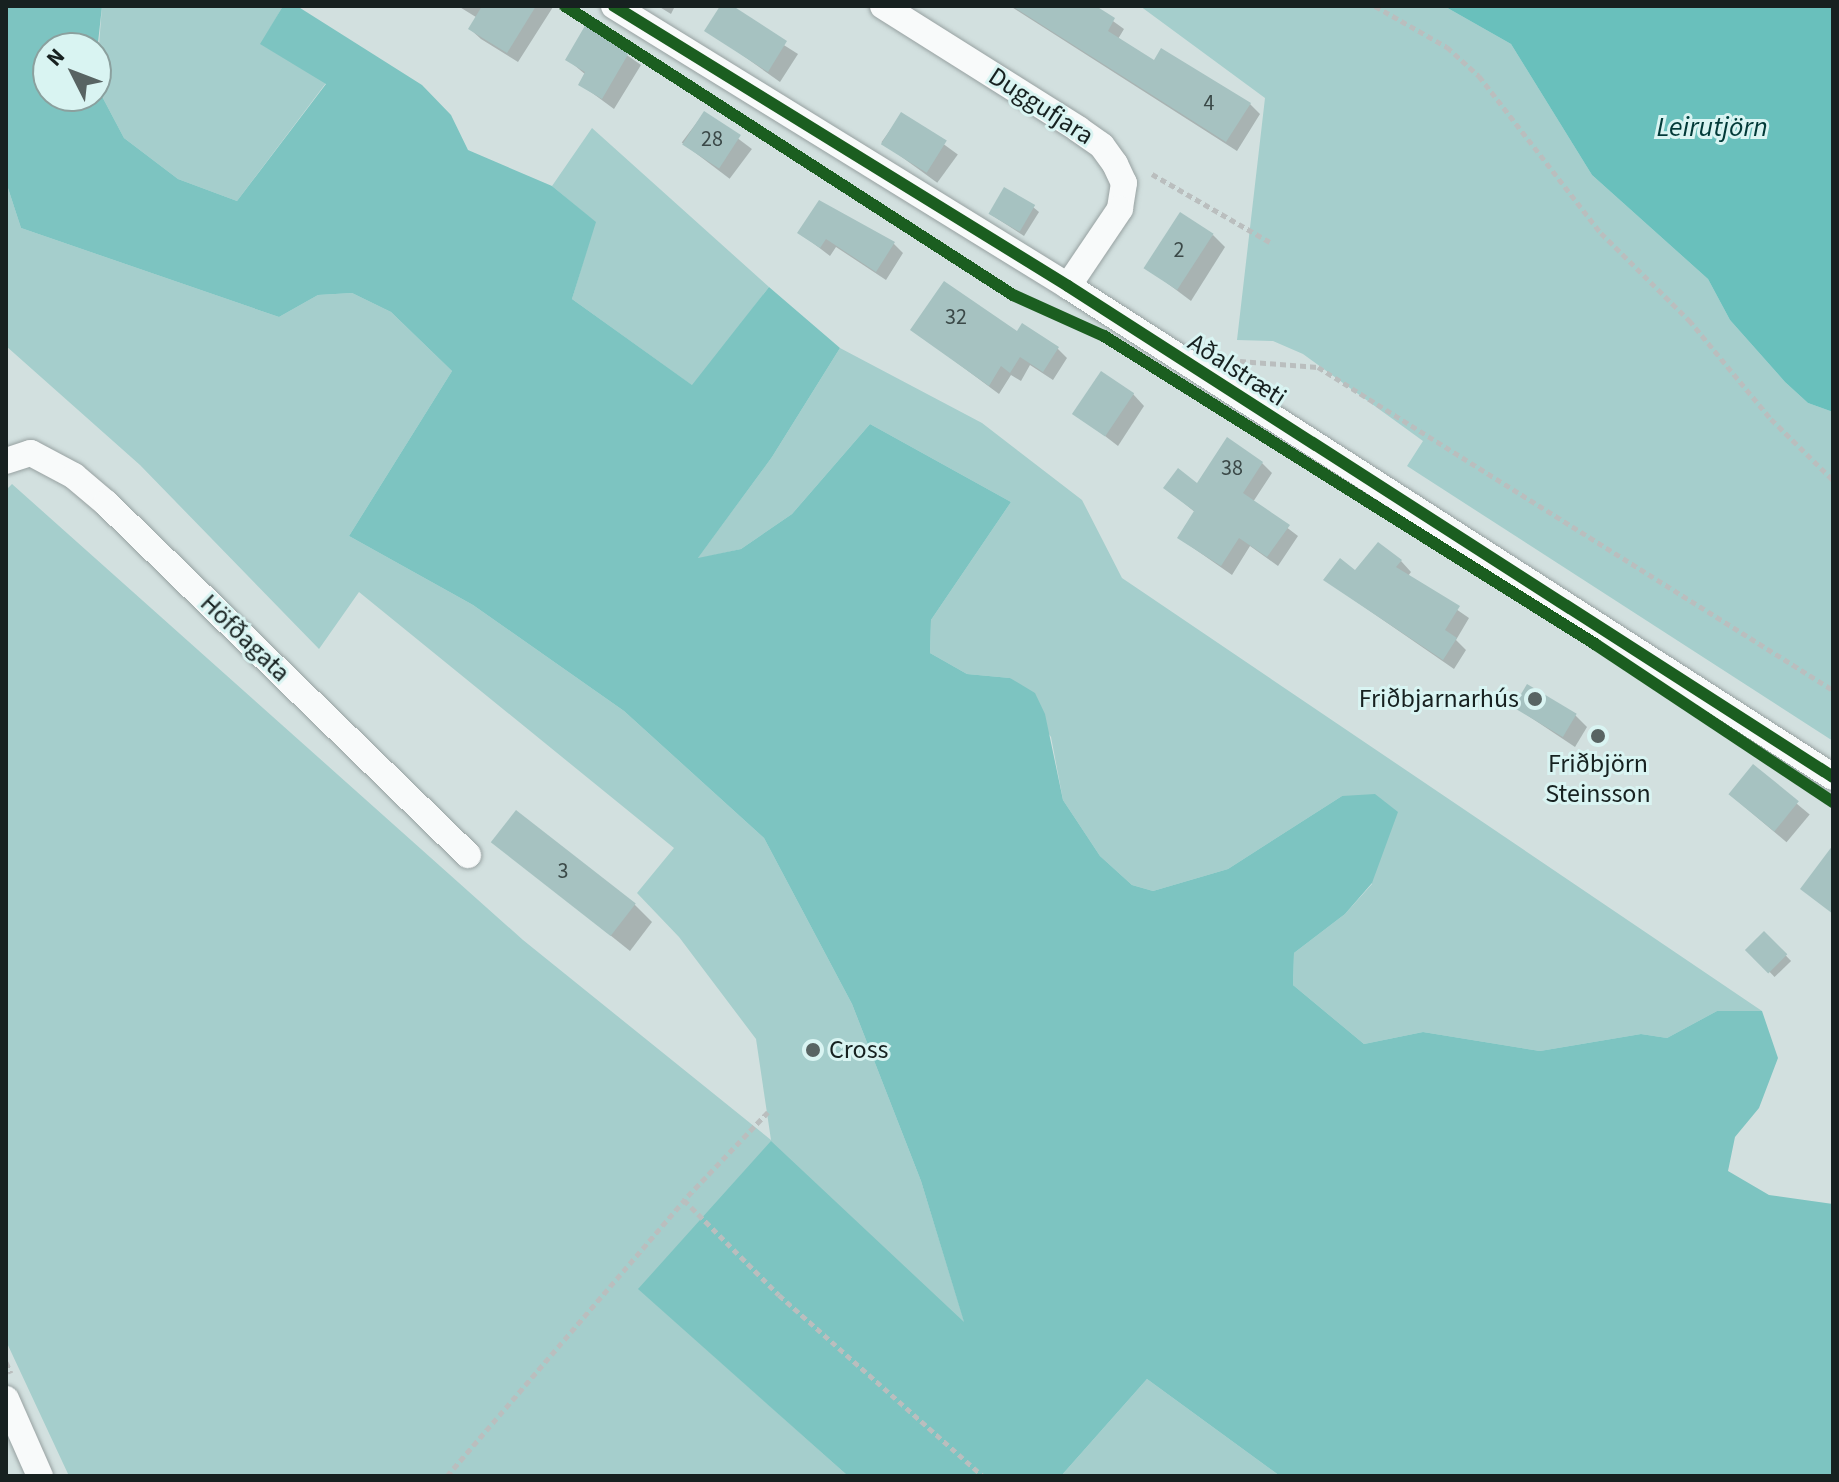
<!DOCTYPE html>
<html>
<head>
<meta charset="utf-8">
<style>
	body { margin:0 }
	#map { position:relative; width:1839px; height:1482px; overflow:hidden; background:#d2e0df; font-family:"Source Sans 3",sans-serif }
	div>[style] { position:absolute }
	.green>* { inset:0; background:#a5cecc }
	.forest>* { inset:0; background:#7dc4c1 }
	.water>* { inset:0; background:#69c0bc }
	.shadow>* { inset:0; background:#0003; transform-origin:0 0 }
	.building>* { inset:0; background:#a6c2c1; transform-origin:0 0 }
	.path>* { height:5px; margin-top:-2.5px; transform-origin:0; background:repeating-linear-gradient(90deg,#babebe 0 6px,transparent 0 10px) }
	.roads { filter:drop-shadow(0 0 2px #97a1a1) drop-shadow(0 0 2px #97a1a1) }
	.street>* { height:26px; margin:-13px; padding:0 13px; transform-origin:13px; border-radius:13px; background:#f8fafa }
	.cycleway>* { height:12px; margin:-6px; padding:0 6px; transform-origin:6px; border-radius:6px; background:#1b5e20 }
	.dots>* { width:22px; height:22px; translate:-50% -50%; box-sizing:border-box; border:4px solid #d9f4f2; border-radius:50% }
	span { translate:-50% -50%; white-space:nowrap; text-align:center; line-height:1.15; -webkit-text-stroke:6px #d9f4f2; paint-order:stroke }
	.number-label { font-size:22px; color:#3b4948 }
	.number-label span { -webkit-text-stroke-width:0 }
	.street-label { font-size:26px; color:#172120 }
	.poi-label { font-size:26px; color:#172120 }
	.right { translate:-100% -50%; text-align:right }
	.left { translate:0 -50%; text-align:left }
	.water-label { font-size:28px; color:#023a38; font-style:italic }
	.frame { position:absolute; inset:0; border:8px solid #172120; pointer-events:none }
	.north { position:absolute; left:32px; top:32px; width:80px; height:80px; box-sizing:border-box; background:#d9f4f2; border:2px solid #8ba09e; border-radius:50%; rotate:312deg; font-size:22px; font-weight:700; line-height:32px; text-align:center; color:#172120 }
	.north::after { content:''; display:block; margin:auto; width:28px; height:36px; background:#586463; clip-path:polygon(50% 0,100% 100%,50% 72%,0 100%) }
</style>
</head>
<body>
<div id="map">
	<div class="green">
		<div style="clip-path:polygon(102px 6px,283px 6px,261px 44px,326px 83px,237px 201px,178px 179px,124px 138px,96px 85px)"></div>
		<div style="clip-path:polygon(1140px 6px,1444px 6px,1511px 44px,1592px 175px,1708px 279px,1730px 320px,1785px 382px,1808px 403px,1833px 412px,1833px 741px,1407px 466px,1423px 441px,1303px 354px,1273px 341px,1237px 340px,1265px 98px)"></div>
		<div style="clip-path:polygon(592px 128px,769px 287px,693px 386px,572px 299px,595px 222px,552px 186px)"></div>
		<div style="clip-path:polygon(6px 182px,21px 228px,279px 317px,318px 295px,352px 293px,391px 312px,452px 371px,349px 536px,473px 605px,624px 711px,764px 838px,852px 1004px,921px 1181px,965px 1324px,639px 1289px,848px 1476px,69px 1476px,6px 1341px,6px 490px,12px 484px,523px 940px,771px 1140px,756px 1039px,679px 937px,637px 893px,674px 848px,359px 592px,319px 649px,140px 465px,6px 346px)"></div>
		<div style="clip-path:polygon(840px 348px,982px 423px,1082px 500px,1122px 578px,1762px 1011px,1717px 1011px,1667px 1038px,1641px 1034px,1540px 1051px,1423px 1032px,1364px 1044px,1293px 985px,1294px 953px,1345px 914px,1372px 884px,1342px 796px,1228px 869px,1153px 891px,1132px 885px,1100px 856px,1063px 800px,1051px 737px,1010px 678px,967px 674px,930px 653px,931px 620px,1011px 502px,870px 424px,792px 514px,741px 549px,697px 559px,772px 457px)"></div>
		<div style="clip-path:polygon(1147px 1379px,1280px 1476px,1061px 1476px)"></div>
	</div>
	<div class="forest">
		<div style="clip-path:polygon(6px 6px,102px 6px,96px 61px,96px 48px,48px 48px,48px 96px,96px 96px,96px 85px,124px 138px,178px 179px,237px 201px,326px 84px,260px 44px,283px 6px,297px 6px,422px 85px,451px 115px,468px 150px,552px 186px,596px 222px,572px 299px,692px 385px,769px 287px,840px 348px,772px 457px,698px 558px,741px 549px,792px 514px,870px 424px,1011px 502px,931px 620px,930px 653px,967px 674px,1010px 678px,1035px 693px,1045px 714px,1063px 800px,1100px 856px,1132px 885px,1153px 891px,1228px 869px,1342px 796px,1375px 794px,1398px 812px,1372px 883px,1345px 914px,1294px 953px,1293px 985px,1364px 1044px,1423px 1032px,1540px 1051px,1641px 1034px,1667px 1038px,1717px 1011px,1762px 1011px,1778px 1058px,1759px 1108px,1735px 1137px,1728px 1171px,1769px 1195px,1833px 1204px,1833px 1476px,1280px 1476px,1147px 1379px,1061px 1476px,848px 1476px,638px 1289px,771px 1141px,964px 1322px,921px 1181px,852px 1004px,764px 838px,624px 711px,473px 605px,349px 536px,452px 371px,391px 312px,352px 293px,318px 295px,279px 317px,21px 228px,6px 182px)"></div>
	</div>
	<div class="water">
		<div style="clip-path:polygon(1444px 6px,1833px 6px,1833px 412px,1808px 403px,1785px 382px,1730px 320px,1708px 279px,1592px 175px,1511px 44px)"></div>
	</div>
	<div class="shadow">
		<div style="clip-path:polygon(458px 6px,552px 6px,553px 7px,518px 62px,481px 39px,470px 29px,484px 22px)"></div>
		<div style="clip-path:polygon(658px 6px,675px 6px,671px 14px)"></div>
		<div style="clip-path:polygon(722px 6px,798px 54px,780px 82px,707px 30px)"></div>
		<div style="clip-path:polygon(1010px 6px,1092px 6px,1124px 29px,1118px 39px,1155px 62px,1250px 104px,1260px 114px,1237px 151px)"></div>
		<div style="clip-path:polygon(587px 27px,641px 65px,614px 109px,580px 84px,586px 75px,567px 59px)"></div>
		<div style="left:704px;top:113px;width:60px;height:37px;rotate:37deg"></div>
		<div style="left:902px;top:114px;width:69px;height:35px;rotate:36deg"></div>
		<div style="clip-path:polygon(1033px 207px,1039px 212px,1024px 236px,990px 214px)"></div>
		<div style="clip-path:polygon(800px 233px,894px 244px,903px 253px,886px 280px,836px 247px,830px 256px)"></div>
		<div style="clip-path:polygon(1213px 235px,1225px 247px,1191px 301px,1147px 268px)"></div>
		<div style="clip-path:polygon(913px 330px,1017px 334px,1057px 348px,1067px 358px,1053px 380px,1030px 365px,1021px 381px,1011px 375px,999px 394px)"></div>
		<div style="clip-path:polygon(1133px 394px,1144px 406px,1118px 446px,1075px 413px)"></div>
		<div style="clip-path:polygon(1262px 463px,1272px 473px,1253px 502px,1298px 536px,1278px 566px,1250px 546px,1232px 575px,1179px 538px,1196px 513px,1166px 488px,1198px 485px)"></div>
		<div style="clip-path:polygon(1401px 561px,1411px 572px,1408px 576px,1469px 618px,1456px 640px,1466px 650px,1454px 669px,1325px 580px)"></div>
		<div style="clip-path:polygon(1515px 707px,1575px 715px,1587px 727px,1575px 747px)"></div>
		<div style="left:1753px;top:767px;width:74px;height:36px;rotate:40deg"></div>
		<div style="clip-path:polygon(494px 842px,634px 904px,652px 922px,630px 951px)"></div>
		<div style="left:1764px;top:933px;width:39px;height:23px;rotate:46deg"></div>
	</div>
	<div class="building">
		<div style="clip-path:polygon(482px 6px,536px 6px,507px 53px,468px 29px)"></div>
		<div style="clip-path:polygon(720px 6px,733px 6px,787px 41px,768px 72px,704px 31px)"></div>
		<div style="clip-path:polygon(1012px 6px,1096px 6px,1115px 18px,1108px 31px,1154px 60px,1161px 48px,1251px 103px,1226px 142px)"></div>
		<div style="clip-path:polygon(586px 24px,630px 51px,602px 99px,578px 85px,585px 72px,565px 60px)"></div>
		<div style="left:704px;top:111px;width:44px;height:40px;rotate:33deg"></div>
		<div style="left:901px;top:112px;width:54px;height:38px;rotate:32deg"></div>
		<div style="left:1004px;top:187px;width:36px;height:31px;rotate:30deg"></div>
		<div style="clip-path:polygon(819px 200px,895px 242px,876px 272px,826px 239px,820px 248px,797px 233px)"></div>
		<div style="left:1180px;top:212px;width:40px;height:67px;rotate:33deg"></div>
		<div style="clip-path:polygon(944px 281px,1017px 331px,1022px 323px,1059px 347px,1043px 372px,1020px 357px,1010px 373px,1001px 366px,989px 386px,910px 330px)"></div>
		<div style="left:1101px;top:371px;width:40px;height:52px;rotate:34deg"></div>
		<div style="clip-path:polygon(1227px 437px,1263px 462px,1243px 493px,1290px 525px,1267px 557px,1239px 538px,1221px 566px,1177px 538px,1194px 511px,1163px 488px,1178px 468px,1197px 483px)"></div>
		<div style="clip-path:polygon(1378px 542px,1402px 560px,1396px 567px,1460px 606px,1445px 630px,1457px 638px,1443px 660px,1323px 580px,1340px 558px,1355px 570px)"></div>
		<div style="left:1527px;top:684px;width:58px;height:27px;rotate:31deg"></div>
		<div style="left:1753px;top:764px;width:59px;height:39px;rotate:39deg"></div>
		<div style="left:516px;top:810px;width:152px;height:41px;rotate:38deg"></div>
		<div style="clip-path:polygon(1833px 845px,1833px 914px,1800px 889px)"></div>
		<div style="left:1764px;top:931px;width:33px;height:27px;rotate:45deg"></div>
	</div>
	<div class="path">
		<div style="left:1375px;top:6px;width:83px;rotate:29.7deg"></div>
		<div style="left:1447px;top:47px;width:43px;rotate:42.2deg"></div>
		<div style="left:1479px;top:76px;width:199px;rotate:52.2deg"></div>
		<div style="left:1601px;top:233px;width:124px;rotate:44.7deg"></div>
		<div style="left:1689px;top:320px;width:129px;rotate:50.4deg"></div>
		<div style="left:1771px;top:419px;width:87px;rotate:44.5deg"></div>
		<div style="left:1152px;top:174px;width:136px;rotate:30deg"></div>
		<div style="left:1240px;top:361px;width:78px;rotate:4.4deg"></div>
		<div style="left:1318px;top:367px;width:608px;rotate:32.1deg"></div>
		<div style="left:768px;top:1112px;width:122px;rotate:133.7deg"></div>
		<div style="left:684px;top:1200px;width:134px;rotate:45deg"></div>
		<div style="left:779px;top:1295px;width:273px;rotate:41.6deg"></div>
		<div style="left:6px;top:1362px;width:12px;rotate:66deg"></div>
		<div style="left:447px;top:1476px;width:364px;rotate:-49.3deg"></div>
	</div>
	<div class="roads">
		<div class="street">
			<div style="left:614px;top:6px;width:533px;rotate:31.66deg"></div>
			<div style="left:1068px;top:286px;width:909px;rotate:32.69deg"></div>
			<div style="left:883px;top:6px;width:231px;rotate:32.2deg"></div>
			<div style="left:1078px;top:129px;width:29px;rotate:35deg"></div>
			<div style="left:1102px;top:146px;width:22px;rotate:54deg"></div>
			<div style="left:1115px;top:164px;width:21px;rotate:65deg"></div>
			<div style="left:1124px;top:183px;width:26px;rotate:99deg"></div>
			<div style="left:1120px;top:209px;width:93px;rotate:124deg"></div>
			<div style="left:6px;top:461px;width:26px;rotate:-18deg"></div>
			<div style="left:31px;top:453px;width:49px;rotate:28.1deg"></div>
			<div style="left:74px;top:476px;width:42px;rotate:40.2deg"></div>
			<div style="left:106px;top:503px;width:505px;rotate:44.2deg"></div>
			<div style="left:6px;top:1399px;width:84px;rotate:66.2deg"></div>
		</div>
	</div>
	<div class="cycleway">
		<div style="left:565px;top:6px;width:533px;rotate:32.83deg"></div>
		<div style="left:1013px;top:295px;width:100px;rotate:24.3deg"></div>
		<div style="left:1104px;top:336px;width:580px;rotate:32.1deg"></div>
		<div style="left:1595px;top:644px;width:286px;rotate:33.6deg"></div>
		<div style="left:614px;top:6px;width:533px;rotate:31.66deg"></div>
		<div style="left:1068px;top:286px;width:909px;rotate:32.69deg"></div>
	</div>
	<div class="dots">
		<div style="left:1535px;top:699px;background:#586463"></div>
		<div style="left:1598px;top:736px;background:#586463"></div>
		<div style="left:813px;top:1050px;background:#586463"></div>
	</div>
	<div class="number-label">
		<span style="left:1209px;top:104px">4</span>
		<span style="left:712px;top:140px">28</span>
		<span style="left:1179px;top:251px">2</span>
		<span style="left:956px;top:318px">32</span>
		<span style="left:1232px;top:469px">38</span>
		<span style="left:563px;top:872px">3</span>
	</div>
	<div class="street-label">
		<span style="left:1041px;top:106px;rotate:33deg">Duggufjara</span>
		<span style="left:1237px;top:370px;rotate:33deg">Aðalstræti</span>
		<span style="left:245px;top:638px;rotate:44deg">Höfðagata</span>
	</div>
	<div class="poi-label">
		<span class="right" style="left:1519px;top:699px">Friðbjarnarhús</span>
		<span style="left:1598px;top:779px">Friðbjörn<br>Steinsson</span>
		<span class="left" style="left:829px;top:1050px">Cross</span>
	</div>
	<div class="water-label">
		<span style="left:1712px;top:127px">Leirutjörn</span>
	</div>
	<div class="frame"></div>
	<div class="north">N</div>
</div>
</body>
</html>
